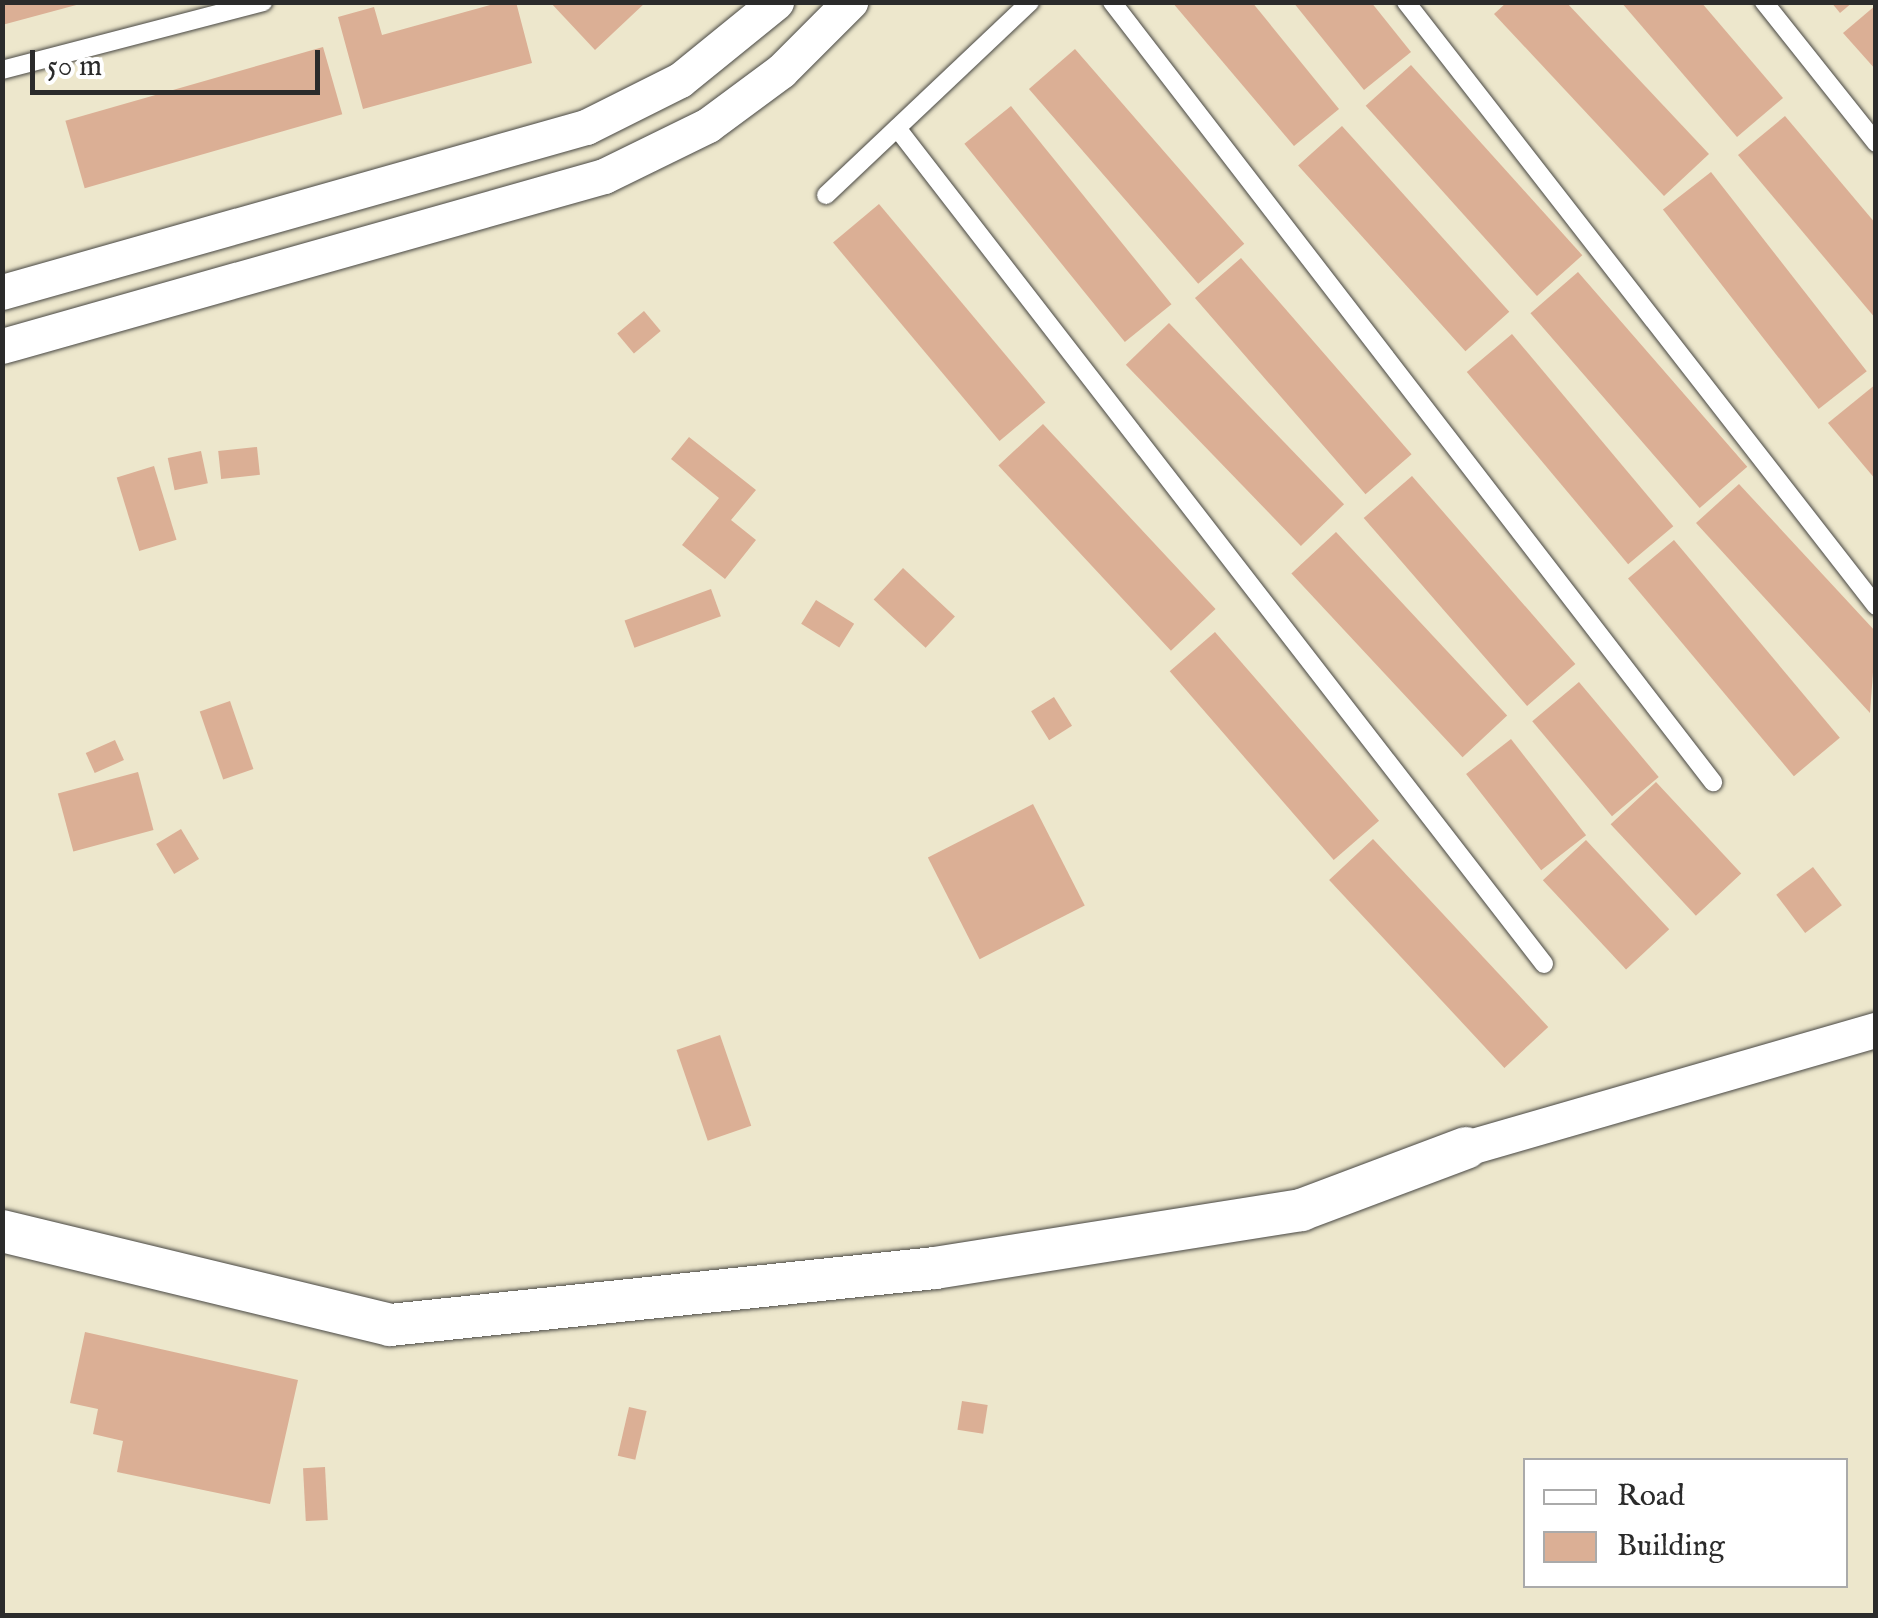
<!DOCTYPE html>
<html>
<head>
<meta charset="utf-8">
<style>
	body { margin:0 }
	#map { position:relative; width:1878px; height:1618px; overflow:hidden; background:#ede7cc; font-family:"IM FELL English",serif }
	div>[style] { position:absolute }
	.building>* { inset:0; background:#dbaf95; transform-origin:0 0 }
	.roads { filter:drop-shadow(0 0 2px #484743) drop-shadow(0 0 2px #484743) }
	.service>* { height:18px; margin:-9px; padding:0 9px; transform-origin:9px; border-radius:9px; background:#fff }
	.minor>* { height:35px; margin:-17.5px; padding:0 17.5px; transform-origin:17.5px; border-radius:17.5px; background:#fff }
	.tertiary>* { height:42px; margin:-21px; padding:0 21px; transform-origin:21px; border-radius:21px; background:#fff }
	span { translate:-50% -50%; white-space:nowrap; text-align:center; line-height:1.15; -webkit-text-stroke:10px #fff; paint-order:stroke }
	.frame { position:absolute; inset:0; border:5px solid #2b2b2b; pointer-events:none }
	.legend { position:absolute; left:1523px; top:1458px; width:325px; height:130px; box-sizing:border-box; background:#fff; border:2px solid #aaa; margin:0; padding:12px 18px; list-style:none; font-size:30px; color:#2b2b2b }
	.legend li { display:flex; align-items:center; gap:20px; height:50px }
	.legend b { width:50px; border:2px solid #aaa }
	.scale { position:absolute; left:30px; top:50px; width:290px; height:45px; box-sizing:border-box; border:5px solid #2b2b2b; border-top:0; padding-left:12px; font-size:30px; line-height:35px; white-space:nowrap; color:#2b2b2b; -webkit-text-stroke:8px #fff; paint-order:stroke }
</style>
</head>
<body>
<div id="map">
	<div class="building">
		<div style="clip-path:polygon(2px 2px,80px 2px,80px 4px,2px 25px)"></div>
		<div style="clip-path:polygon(501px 2px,516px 2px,532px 63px,363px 109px,338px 17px,374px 7px,382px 35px)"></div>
		<div style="clip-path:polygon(550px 2px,646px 2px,595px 50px)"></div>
		<div style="clip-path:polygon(1172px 2px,1252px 2px,1339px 109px,1294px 146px)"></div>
		<div style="clip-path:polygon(1293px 2px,1371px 2px,1411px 52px,1364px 90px)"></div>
		<div style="clip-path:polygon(1507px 2px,1566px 2px,1709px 154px,1664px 196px,1494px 14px)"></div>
		<div style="clip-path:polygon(1621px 2px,1701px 2px,1783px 98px,1737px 137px)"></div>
		<div style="clip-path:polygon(1831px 2px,1853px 2px,1840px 13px)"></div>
		<div style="clip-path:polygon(1876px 5px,1876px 70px,1843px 33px)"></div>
		<div style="left:323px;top:47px;width:70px;height:268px;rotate:74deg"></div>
		<div style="left:1075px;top:49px;width:258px;height:61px;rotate:49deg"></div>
		<div style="left:1411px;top:65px;width:256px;height:61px;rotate:48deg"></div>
		<div style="left:1011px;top:106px;width:255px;height:60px;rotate:51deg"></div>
		<div style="clip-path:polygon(1785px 116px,1876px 224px,1876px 319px,1738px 155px)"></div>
		<div style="left:1342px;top:126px;width:250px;height:59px;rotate:48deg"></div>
		<div style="left:1711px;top:172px;width:253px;height:61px;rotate:52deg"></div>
		<div style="left:879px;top:204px;width:259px;height:60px;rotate:50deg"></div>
		<div style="left:1241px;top:258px;width:260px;height:61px;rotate:49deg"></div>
		<div style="left:1578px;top:272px;width:258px;height:63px;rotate:49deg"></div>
		<div style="left:644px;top:311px;width:26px;height:35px;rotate:50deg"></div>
		<div style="left:1169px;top:323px;width:252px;height:60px;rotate:46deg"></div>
		<div style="left:1512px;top:334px;width:251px;height:59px;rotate:50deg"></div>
		<div style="clip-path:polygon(1876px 384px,1876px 480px,1828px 423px)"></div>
		<div style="left:1043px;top:424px;width:253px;height:61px;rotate:47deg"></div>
		<div style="clip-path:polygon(689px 437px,756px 490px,731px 520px,756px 540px,725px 579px,682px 545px,719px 498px,671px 459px)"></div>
		<div style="left:257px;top:447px;width:28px;height:39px;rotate:84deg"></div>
		<div style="left:201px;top:451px;width:33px;height:34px;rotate:78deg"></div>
		<div style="left:154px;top:466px;width:77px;height:39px;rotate:73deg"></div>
		<div style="left:1412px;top:476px;width:249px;height:64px;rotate:49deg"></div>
		<div style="clip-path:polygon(1739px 484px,1876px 632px,1870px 713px,1696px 523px)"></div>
		<div style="left:1336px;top:532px;width:251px;height:61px;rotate:47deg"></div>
		<div style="left:1674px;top:540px;width:258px;height:60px;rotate:50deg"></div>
		<div style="left:903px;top:568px;width:71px;height:43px;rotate:43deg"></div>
		<div style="left:711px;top:589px;width:29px;height:92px;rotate:70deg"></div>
		<div style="left:816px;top:600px;width:45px;height:28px;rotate:32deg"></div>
		<div style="left:1215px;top:632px;width:250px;height:60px;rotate:49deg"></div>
		<div style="left:1579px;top:682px;width:124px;height:61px;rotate:50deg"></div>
		<div style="left:1054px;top:697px;width:34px;height:27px;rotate:58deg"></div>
		<div style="left:230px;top:701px;width:72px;height:32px;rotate:71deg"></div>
		<div style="left:1511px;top:739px;width:122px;height:57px;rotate:52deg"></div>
		<div style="left:115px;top:740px;width:22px;height:32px;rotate:66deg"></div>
		<div style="left:138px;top:772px;width:60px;height:83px;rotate:75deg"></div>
		<div style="left:1656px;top:782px;width:125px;height:62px;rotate:47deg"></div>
		<div style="left:1033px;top:804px;width:114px;height:118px;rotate:63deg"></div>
		<div style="left:181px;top:829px;width:35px;height:29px;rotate:59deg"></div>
		<div style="left:1373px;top:839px;width:257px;height:60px;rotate:47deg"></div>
		<div style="left:1586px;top:840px;width:122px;height:59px;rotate:47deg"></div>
		<div style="left:1813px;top:867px;width:48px;height:46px;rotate:53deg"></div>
		<div style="left:720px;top:1035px;width:96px;height:46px;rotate:71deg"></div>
		<div style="clip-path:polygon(85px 1332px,298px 1380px,270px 1504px,117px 1472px,123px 1441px,93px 1434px,98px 1409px,70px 1403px)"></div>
		<div style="left:962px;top:1401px;width:26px;height:29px;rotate:9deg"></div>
		<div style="left:629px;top:1407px;width:18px;height:50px;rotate:13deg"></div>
		<div style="left:325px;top:1467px;width:53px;height:22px;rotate:87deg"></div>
	</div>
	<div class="roads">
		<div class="service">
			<div style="left:1112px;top:2px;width:985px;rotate:52.39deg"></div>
			<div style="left:1406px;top:2px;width:765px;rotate:52.11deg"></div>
			<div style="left:1764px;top:2px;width:180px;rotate:51.5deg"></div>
			<div style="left:2px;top:70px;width:270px;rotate:-14.6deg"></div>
			<div style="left:897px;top:128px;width:1057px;rotate:52.26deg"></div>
			<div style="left:826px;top:195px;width:281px;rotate:-43.4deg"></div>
		</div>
		<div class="minor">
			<div style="left:2px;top:292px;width:607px;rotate:-15.78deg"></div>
			<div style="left:586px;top:127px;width:105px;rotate:-26.6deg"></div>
			<div style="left:680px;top:80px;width:124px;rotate:-39.1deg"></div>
			<div style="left:2px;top:346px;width:626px;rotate:-15.77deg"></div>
			<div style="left:604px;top:176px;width:116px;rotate:-26.1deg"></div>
			<div style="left:708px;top:125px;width:91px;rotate:-36.5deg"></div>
			<div style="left:781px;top:71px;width:98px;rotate:-45deg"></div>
			<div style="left:1466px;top:1148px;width:427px;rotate:-16.1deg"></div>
		</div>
		<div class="tertiary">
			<div style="left:2px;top:1231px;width:399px;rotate:13.6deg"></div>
			<div style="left:390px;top:1325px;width:548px;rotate:-5.97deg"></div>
			<div style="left:935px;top:1268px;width:371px;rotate:-9deg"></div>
			<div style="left:1301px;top:1210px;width:176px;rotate:-20.6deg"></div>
		</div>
	</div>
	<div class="frame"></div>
	<ul class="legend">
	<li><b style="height:12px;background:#fff"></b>Road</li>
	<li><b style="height:28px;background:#dbaf95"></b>Building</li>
	</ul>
	<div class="scale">50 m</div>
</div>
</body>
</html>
